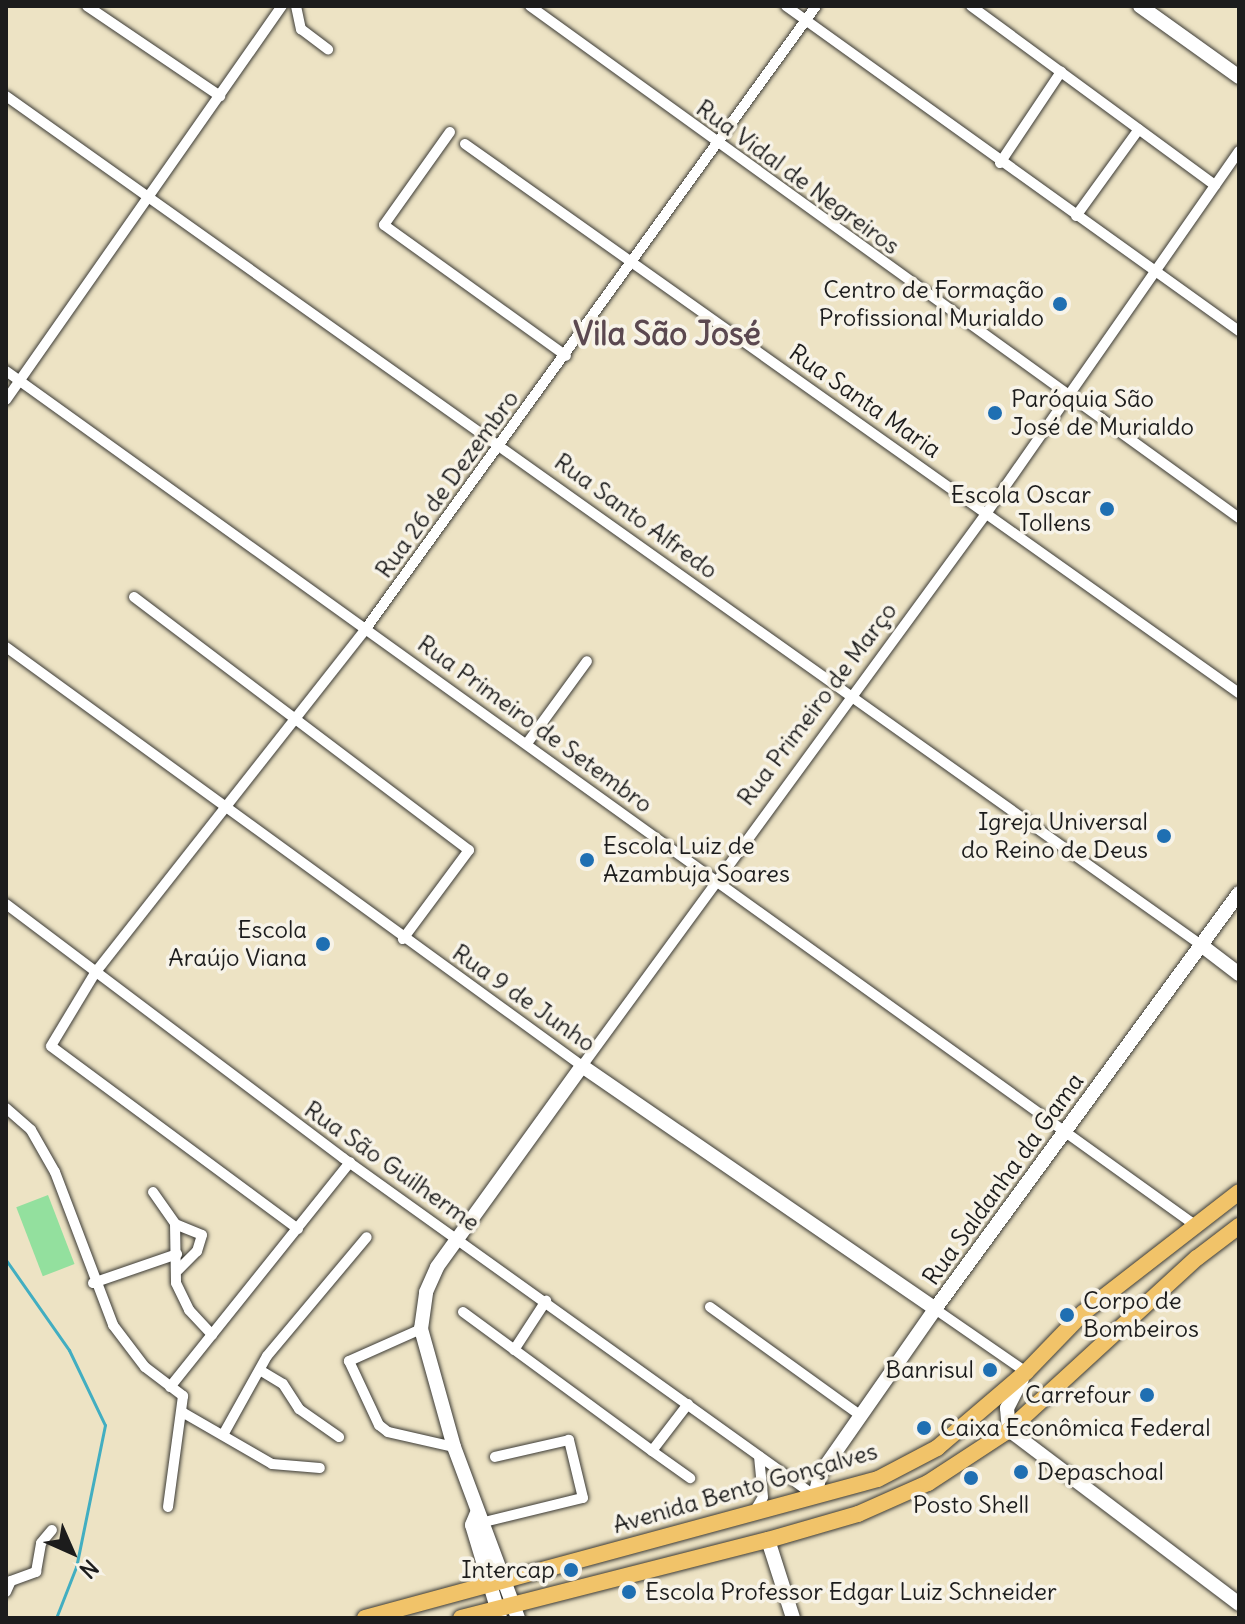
<!DOCTYPE html>
<html>
<head>
<meta charset="utf-8">
<style>
	body { margin:0 }
	#map { position:relative; width:1245px; height:1624px; overflow:hidden; background:#ede3c4; font-family:Delius,sans-serif }
	div>[style] { position:absolute }
	.green>* { inset:0; background:#93e09e; transform-origin:0 0 }
	.stream>* { height:3px; margin:-1.5px; padding:0 1.5px; transform-origin:1.5px; border-radius:1.5px; background:#42aec1 }
	.roads { filter:drop-shadow(0 0 2px #3b3a35) drop-shadow(0 0 2px #3b3a35) }
	.minor>* { height:10px; margin:-5px; padding:0 5px; transform-origin:5px; border-radius:5px; background:#fff }
	.tertiary>* { height:14px; margin:-7px; padding:0 7px; transform-origin:7px; border-radius:7px; background:#fff }
	.primary>* { height:16px; margin:-8px; padding:0 8px; transform-origin:8px; border-radius:8px; background:#f1c369 }
	.dots>* { width:22px; height:22px; translate:-50% -50%; box-sizing:border-box; border:4px solid #f7f3e8; border-radius:50% }
	span { translate:-50% -50%; white-space:nowrap; text-align:center; line-height:1.15; -webkit-text-stroke:7px #f7f3e8; paint-order:stroke }
	.street-label { font-size:24px; color:#1c1c1c }
	.poi-label { font-size:24px; color:#1c1c1c }
	.right { translate:-100% -50%; text-align:right }
	.left { translate:0 -50%; text-align:left }
	.district-label { font-size:32px; color:#5b4850; font-weight:700 }
	.frame { position:absolute; inset:0; border:8px solid #1c1c1c; pointer-events:none }
	.north { position:absolute; left:32px; top:1512px; width:80px; height:80px; -webkit-text-stroke:6px #f7f3e8; paint-order:stroke; rotate:135deg; font-size:22px; font-weight:700; line-height:32px; text-align:center; color:#1c1c1c }
	.north::after { content:''; display:block; margin:auto; width:28px; height:36px; background:#1c1c1c; clip-path:polygon(50% 0,100% 100%,50% 72%,0 100%) }
</style>
</head>
<body>
<div id="map">
	<div class="green">
		<div style="left:48px;top:1195px;width:74px;height:34px;rotate:69deg"></div>
	</div>
	<div class="stream">
		<div style="left:6px;top:1260px;width:110px;rotate:55deg"></div>
		<div style="left:69px;top:1350px;width:83px;rotate:64.4deg"></div>
		<div style="left:105px;top:1425px;width:145px;rotate:101.5deg"></div>
		<div style="left:76px;top:1567px;width:55px;rotate:111.4deg"></div>
	</div>
	<div class="roads">
		<div class="minor">
			<div style="left:87px;top:6px;width:161px;rotate:34.1deg"></div>
			<div style="left:296px;top:6px;width:24px;rotate:78deg"></div>
			<div style="left:301px;top:29px;width:34px;rotate:37deg"></div>
			<div style="left:530px;top:6px;width:875px;rotate:35.83deg"></div>
			<div style="left:786px;top:6px;width:558px;rotate:35.66deg"></div>
			<div style="left:971px;top:6px;width:303px;rotate:36.3deg"></div>
			<div style="left:6px;top:96px;width:1466px;rotate:35.39deg"></div>
			<div style="left:450px;top:132px;width:114px;rotate:125.4deg"></div>
			<div style="left:384px;top:225px;width:224px;rotate:35.7deg"></div>
			<div style="left:465px;top:144px;width:949px;rotate:35.35deg"></div>
			<div style="left:1000px;top:163px;width:110px;rotate:-56.2deg"></div>
			<div style="left:1076px;top:216px;width:107px;rotate:-54.1deg"></div>
			<div style="left:6px;top:371px;width:1464px;rotate:35.69deg"></div>
			<div style="left:6px;top:400px;width:481px;rotate:-55deg"></div>
			<div style="left:134px;top:597px;width:420px;rotate:37.1deg"></div>
			<div style="left:469px;top:850px;width:111px;rotate:126.6deg"></div>
			<div style="left:6px;top:647px;width:712px;rotate:36.03deg"></div>
			<div style="left:582px;top:1066px;width:688px;rotate:-53.81deg"></div>
			<div style="left:988px;top:511px;width:439px;rotate:-55.1deg"></div>
			<div style="left:528px;top:742px;width:100px;rotate:-53.9deg"></div>
			<div style="left:6px;top:904px;width:422px;rotate:37deg"></div>
			<div style="left:343px;top:1158px;width:581px;rotate:35.61deg"></div>
			<div style="left:6px;top:1108px;width:33px;rotate:41deg"></div>
			<div style="left:31px;top:1130px;width:48px;rotate:60.3deg"></div>
			<div style="left:55px;top:1172px;width:164px;rotate:69.2deg"></div>
			<div style="left:113px;top:1325px;width:53px;rotate:52.7deg"></div>
			<div style="left:145px;top:1367px;width:48px;rotate:37.3deg"></div>
			<div style="left:183px;top:1396px;width:112px;rotate:97.7deg"></div>
			<div style="left:153px;top:1192px;width:39px;rotate:55deg"></div>
			<div style="left:175px;top:1224px;width:59px;rotate:89deg"></div>
			<div style="left:176px;top:1283px;width:30px;rotate:64deg"></div>
			<div style="left:189px;top:1310px;width:34px;rotate:47deg"></div>
			<div style="left:175px;top:1224px;width:29px;rotate:22deg"></div>
			<div style="left:202px;top:1235px;width:17px;rotate:107deg"></div>
			<div style="left:197px;top:1251px;width:27px;rotate:135deg"></div>
			<div style="left:298px;top:1229px;width:307px;rotate:-143.5deg"></div>
			<div style="left:51px;top:1046px;width:85px;rotate:-58.9deg"></div>
			<div style="left:95px;top:973px;width:440px;rotate:-51.8deg"></div>
			<div style="left:367px;top:627px;width:766px;rotate:-54.13deg"></div>
			<div style="left:93px;top:1283px;width:89px;rotate:-19deg"></div>
			<div style="left:710px;top:1307px;width:186px;rotate:35.8deg"></div>
			<div style="left:935px;top:1309px;width:111px;rotate:34.7deg"></div>
			<div style="left:463px;top:1312px;width:235px;rotate:36.3deg"></div>
			<div style="left:421px;top:1329px;width:79px;rotate:156deg"></div>
			<div style="left:349px;top:1361px;width:71px;rotate:64.9deg"></div>
			<div style="left:379px;top:1425px;width:11px;rotate:38deg"></div>
			<div style="left:388px;top:1432px;width:68px;rotate:12.8deg"></div>
			<div style="left:514px;top:1350px;width:59px;rotate:-56.9deg"></div>
			<div style="left:263px;top:1372px;width:23px;rotate:31deg"></div>
			<div style="left:283px;top:1384px;width:30px;rotate:57deg"></div>
			<div style="left:299px;top:1409px;width:49px;rotate:35deg"></div>
			<div style="left:170px;top:1387px;width:288px;rotate:-51.3deg"></div>
			<div style="left:688px;top:1404px;width:59px;rotate:127.5deg"></div>
			<div style="left:652px;top:1451px;width:47px;rotate:35.4deg"></div>
			<div style="left:182px;top:1412px;width:104px;rotate:30deg"></div>
			<div style="left:272px;top:1464px;width:48px;rotate:4.8deg"></div>
			<div style="left:223px;top:1435px;width:90px;rotate:-60.9deg"></div>
			<div style="left:267px;top:1356px;width:155px;rotate:-50deg"></div>
			<div style="left:754px;top:1512px;width:17px;rotate:-59deg"></div>
			<div style="left:763px;top:1497px;width:41px;rotate:-95.6deg"></div>
			<div style="left:476px;top:1524px;width:110px;rotate:-13.7deg"></div>
			<div style="left:583px;top:1498px;width:60px;rotate:-103.6deg"></div>
			<div style="left:569px;top:1440px;width:76px;rotate:167.1deg"></div>
			<div style="left:6px;top:1592px;width:12px;rotate:-66deg"></div>
			<div style="left:11px;top:1581px;width:27px;rotate:-20deg"></div>
			<div style="left:36px;top:1572px;width:29px;rotate:-80deg"></div>
			<div style="left:41px;top:1543px;width:17px;rotate:-50deg"></div>
		</div>
		<div class="tertiary">
			<div style="left:1140px;top:6px;width:122px;rotate:35.6deg"></div>
			<div style="left:1201px;top:945px;width:48px;rotate:37.3deg"></div>
			<div style="left:1022px;top:1379px;width:33px;rotate:117deg"></div>
			<div style="left:1007px;top:1408px;width:22px;rotate:85deg"></div>
			<div style="left:1009px;top:1430px;width:288px;rotate:37.1deg"></div>
			<div style="left:815px;top:1496px;width:23px;rotate:-77deg"></div>
			<div style="left:820px;top:1474px;width:201px;rotate:-55.1deg"></div>
			<div style="left:935px;top:1309px;width:515px;rotate:-53.84deg"></div>
			<div style="left:477px;top:1513px;width:13px;rotate:113deg"></div>
			<div style="left:472px;top:1525px;width:97px;rotate:73.2deg"></div>
			<div style="left:768px;top:1540px;width:82px;rotate:72.2deg"></div>
			<div style="left:518px;top:1618px;width:183px;rotate:-110.5deg"></div>
			<div style="left:454px;top:1447px;width:123px;rotate:-105.6deg"></div>
			<div style="left:421px;top:1329px;width:37px;rotate:-82deg"></div>
			<div style="left:426px;top:1292px;width:27px;rotate:-66deg"></div>
			<div style="left:437px;top:1267px;width:248px;rotate:-54.2deg"></div>
			<div style="left:582px;top:1066px;width:429px;rotate:34.5deg"></div>
		</div>
		<div class="primary">
			<div style="left:365px;top:1618px;width:531px;rotate:-15.16deg"></div>
			<div style="left:878px;top:1479px;width:67px;rotate:-27.7deg"></div>
			<div style="left:937px;top:1448px;width:117px;rotate:-40.5deg"></div>
			<div style="left:1026px;top:1372px;width:82px;rotate:-46deg"></div>
			<div style="left:1083px;top:1313px;width:197px;rotate:-37.8deg"></div>
			<div style="left:461px;top:1618px;width:317px;rotate:-14.3deg"></div>
			<div style="left:768px;top:1540px;width:94px;rotate:-16.1deg"></div>
			<div style="left:858px;top:1514px;width:77px;rotate:-23.9deg"></div>
			<div style="left:928px;top:1483px;width:97px;rotate:-33.2deg"></div>
			<div style="left:1009px;top:1430px;width:255px;rotate:-42.5deg"></div>
			<div style="left:1197px;top:1258px;width:53px;rotate:-37.3deg"></div>
		</div>
	</div>
	<div class="dots">
		<div style="left:1060px;top:304px;background:#1f6fb2"></div>
		<div style="left:995px;top:413px;background:#1f6fb2"></div>
		<div style="left:1107px;top:509px;background:#1f6fb2"></div>
		<div style="left:1164px;top:836px;background:#1f6fb2"></div>
		<div style="left:587px;top:860px;background:#1f6fb2"></div>
		<div style="left:323px;top:944px;background:#1f6fb2"></div>
		<div style="left:1067px;top:1315px;background:#1f6fb2"></div>
		<div style="left:990px;top:1370px;background:#1f6fb2"></div>
		<div style="left:1147px;top:1395px;background:#1f6fb2"></div>
		<div style="left:924px;top:1428px;background:#1f6fb2"></div>
		<div style="left:1021px;top:1472px;background:#1f6fb2"></div>
		<div style="left:971px;top:1478px;background:#1f6fb2"></div>
		<div style="left:571px;top:1570px;background:#1f6fb2"></div>
		<div style="left:629px;top:1592px;background:#1f6fb2"></div>
	</div>
	<div class="street-label">
		<span style="left:798px;top:177px;rotate:36deg">Rua Vidal de Negreiros</span>
		<span style="left:865px;top:401px;rotate:35deg">Rua Santa Maria</span>
		<span style="left:447px;top:484px;rotate:-54deg">Rua 26 de Dezembro</span>
		<span style="left:636px;top:516px;rotate:36deg">Rua Santo Alfredo</span>
		<span style="left:817px;top:704px;rotate:-53deg">Rua Primeiro de Março</span>
		<span style="left:535px;top:724px;rotate:36deg">Rua Primeiro de Setembro</span>
		<span style="left:524px;top:998px;rotate:35deg">Rua 9 de Junho</span>
		<span style="left:392px;top:1166px;rotate:35deg">Rua São Guilherme</span>
		<span style="left:1003px;top:1179px;rotate:-54deg">Rua Saldanha da Gama</span>
		<span style="left:745px;top:1488px;rotate:-16deg">Avenida Bento Gonçalves</span>
	</div>
	<div class="poi-label">
		<span class="right" style="left:1044px;top:304px">Centro de Formação<br>Profissional Murialdo</span>
		<span class="left" style="left:1011px;top:413px">Paróquia São<br>José de Murialdo</span>
		<span class="right" style="left:1091px;top:509px">Escola Oscar<br>Tollens</span>
		<span class="right" style="left:1148px;top:836px">Igreja Universal<br>do Reino de Deus</span>
		<span class="left" style="left:603px;top:860px">Escola Luiz de<br>Azambuja Soares</span>
		<span class="right" style="left:307px;top:944px">Escola<br>Araújo Viana</span>
		<span class="left" style="left:1083px;top:1315px">Corpo de<br>Bombeiros</span>
		<span class="right" style="left:974px;top:1370px">Banrisul</span>
		<span class="right" style="left:1131px;top:1395px">Carrefour</span>
		<span class="left" style="left:940px;top:1428px">Caixa Econômica Federal</span>
		<span class="left" style="left:1037px;top:1472px">Depaschoal</span>
		<span style="left:971px;top:1505px">Posto Shell</span>
		<span class="right" style="left:555px;top:1570px">Intercap</span>
		<span class="left" style="left:645px;top:1592px">Escola Professor Edgar Luiz Schneider</span>
	</div>
	<div class="district-label">
		<span style="left:667px;top:334px">Vila São José</span>
	</div>
	<div class="frame"></div>
	<div class="north">N</div>
</div>
</body>
</html>
